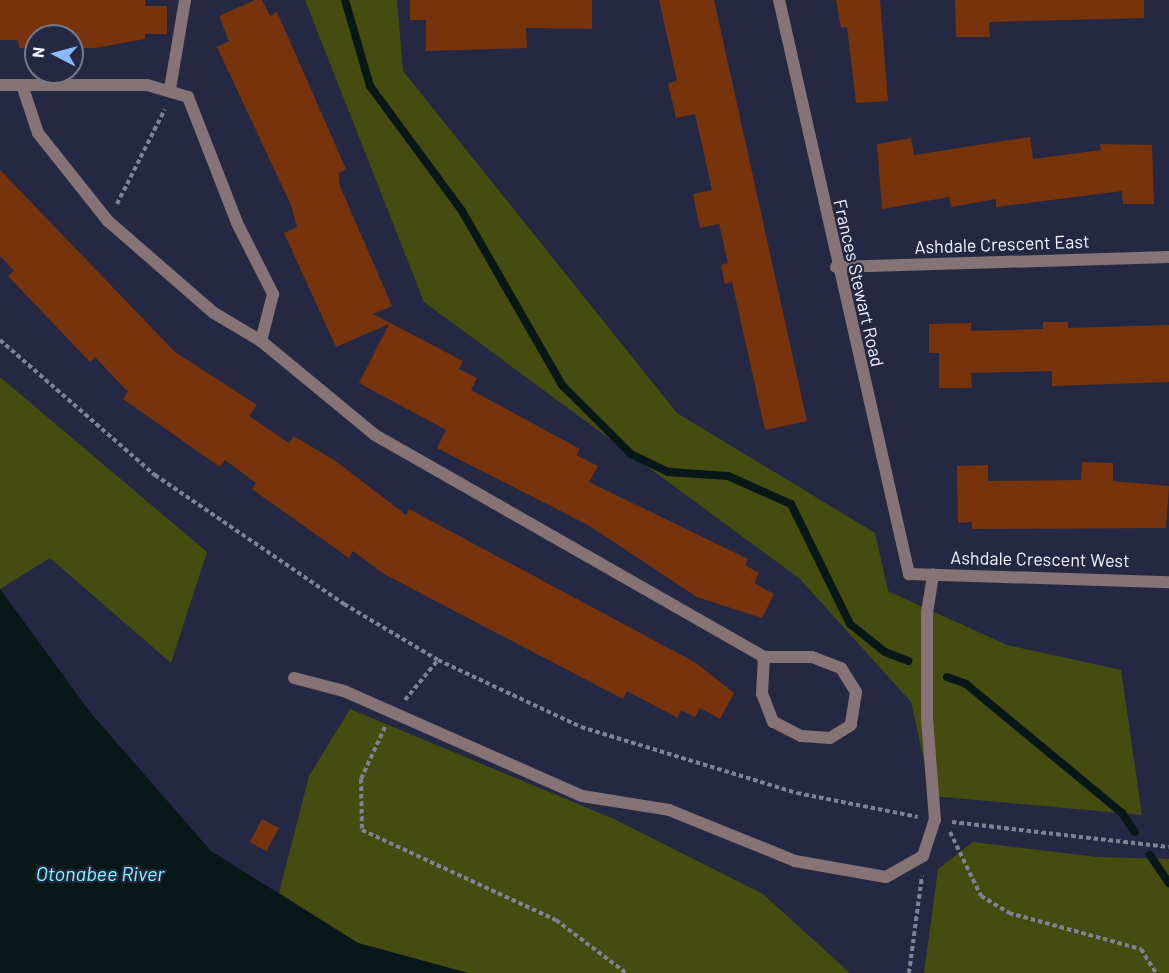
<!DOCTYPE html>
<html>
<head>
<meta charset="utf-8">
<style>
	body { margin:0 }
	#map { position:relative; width:1169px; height:973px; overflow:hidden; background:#252843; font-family:Barlow,sans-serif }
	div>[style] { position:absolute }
	.green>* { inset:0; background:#444c0f }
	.water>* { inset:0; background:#081818 }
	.stream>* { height:8px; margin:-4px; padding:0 4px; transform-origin:4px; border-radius:4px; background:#081818 }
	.building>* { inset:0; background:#77340c; transform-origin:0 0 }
	.path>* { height:4px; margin-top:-2px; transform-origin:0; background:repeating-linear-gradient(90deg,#808296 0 4.5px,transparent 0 7.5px) }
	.service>* { height:12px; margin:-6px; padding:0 6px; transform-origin:6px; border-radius:6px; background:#857375 }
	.minor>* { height:12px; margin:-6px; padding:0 6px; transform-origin:6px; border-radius:6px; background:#857375 }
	span { translate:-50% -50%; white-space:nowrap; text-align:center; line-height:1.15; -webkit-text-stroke:4.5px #252843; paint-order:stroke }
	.street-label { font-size:18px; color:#f2f4ff }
	.water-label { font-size:20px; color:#80f9fa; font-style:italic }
	.north { position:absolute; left:24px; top:24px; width:60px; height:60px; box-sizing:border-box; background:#252843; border:2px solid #777a8e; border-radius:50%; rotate:276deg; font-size:16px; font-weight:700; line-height:24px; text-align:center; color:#f2f4ff }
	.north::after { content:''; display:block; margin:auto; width:21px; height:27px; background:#89bafc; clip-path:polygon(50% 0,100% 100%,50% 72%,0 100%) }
</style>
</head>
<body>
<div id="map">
	<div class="green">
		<div style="clip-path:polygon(305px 0,397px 0,403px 71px,677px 413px,875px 533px,888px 591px,1007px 645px,1121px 670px,1142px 815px,932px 796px,911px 702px,800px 579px,424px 302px)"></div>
		<div style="clip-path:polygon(0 377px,207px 552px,171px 663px,50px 558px,0 589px)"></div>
		<div style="clip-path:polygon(350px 709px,614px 819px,763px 894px,850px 973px,468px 973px,358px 943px,279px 893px,309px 776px)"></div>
		<div style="clip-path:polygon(973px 842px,1098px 857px,1169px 859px,1169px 973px,924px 973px,938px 869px)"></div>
	</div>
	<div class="water">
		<div style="clip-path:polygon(0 589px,90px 712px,211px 851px,358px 943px,468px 973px,0 973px)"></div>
	</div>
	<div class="stream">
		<div style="left:345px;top:0;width:90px;rotate:73.8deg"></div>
		<div style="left:370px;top:86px;width:155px;rotate:53.6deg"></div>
		<div style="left:462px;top:211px;width:201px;rotate:60.1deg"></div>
		<div style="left:562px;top:385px;width:98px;rotate:45deg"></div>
		<div style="left:631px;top:454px;width:41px;rotate:25.9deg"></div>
		<div style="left:668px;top:472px;width:60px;rotate:3.8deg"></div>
		<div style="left:728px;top:476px;width:69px;rotate:24deg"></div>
		<div style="left:791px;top:504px;width:134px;rotate:63.8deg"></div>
		<div style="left:850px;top:624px;width:45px;rotate:38.7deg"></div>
		<div style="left:885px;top:652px;width:25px;rotate:21deg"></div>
		<div style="left:947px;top:677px;width:20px;rotate:20deg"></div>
		<div style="left:966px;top:684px;width:202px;rotate:39.6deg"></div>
		<div style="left:1122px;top:813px;width:23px;rotate:56deg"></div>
		<div style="left:1150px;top:855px;width:34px;rotate:56deg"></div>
	</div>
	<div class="building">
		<div style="clip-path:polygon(0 0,145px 0,145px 6px,167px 6px,167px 34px,145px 34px,145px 39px,95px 48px,72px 48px,72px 36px,36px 36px,36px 48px,19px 48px,18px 40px,0 40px)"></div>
		<div style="clip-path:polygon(255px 0,262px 0,270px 16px,277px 12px,346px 169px,339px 173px,339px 184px,392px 306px,373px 314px,463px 361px,459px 369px,477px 378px,471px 390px,580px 449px,576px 455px,598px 466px,589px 482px,748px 559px,745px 565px,759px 573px,754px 583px,774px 594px,762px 618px,697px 597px,588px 525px,437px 448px,446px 430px,359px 383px,389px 324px,336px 347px,284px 233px,297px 227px,291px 205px,217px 47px,229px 41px,219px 16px)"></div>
		<div style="clip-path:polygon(410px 0,592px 0,592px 29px,526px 28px,527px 48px,426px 51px,426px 20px,410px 20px)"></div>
		<div style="clip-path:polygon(659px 0,714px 0,807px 421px,765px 430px,732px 282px,725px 284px,721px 265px,728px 263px,719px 224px,700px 228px,693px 194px,712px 190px,695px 114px,676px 118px,668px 83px,677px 81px)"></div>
		<div style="clip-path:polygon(836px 0,880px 0,888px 101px,856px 103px,847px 27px,841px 28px)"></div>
		<div style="clip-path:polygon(955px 0,1144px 0,1144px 18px,989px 22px,990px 37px,956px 37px)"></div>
		<div style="clip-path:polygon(1030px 137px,1033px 159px,1101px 150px,1100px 144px,1152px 145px,1154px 204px,1123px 204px,1122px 191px,996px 207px,996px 199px,951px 207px,949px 197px,882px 209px,877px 144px,911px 138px,914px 155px)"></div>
		<div style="clip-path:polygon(0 170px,175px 352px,257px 405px,249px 416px,289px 443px,294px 436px,337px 462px,406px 515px,409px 509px,696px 663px,734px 693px,720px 719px,700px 708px,695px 717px,681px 710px,678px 718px,627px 691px,623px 699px,384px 574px,353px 551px,349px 558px,252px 489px,256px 483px,225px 460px,220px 467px,123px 399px,128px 392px,95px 357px,90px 362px,8px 276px,14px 271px,0 256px)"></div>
		<div style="clip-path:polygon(1043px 322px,1068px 322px,1068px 328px,1169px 325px,1169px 382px,1052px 386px,1052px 371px,971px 373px,972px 388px,939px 388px,939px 353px,929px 353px,929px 324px,971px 323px,971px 331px,1043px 329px)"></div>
		<div style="clip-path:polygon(1082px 462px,1113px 463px,1113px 481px,1169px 486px,1166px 528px,972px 529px,972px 522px,958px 523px,957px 466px,988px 465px,988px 481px,1081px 480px)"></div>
		<div style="left:262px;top:819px;width:19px;height:26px;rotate:28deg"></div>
	</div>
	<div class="path">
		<div style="left:117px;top:204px;width:106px;rotate:-63.2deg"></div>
		<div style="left:0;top:340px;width:206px;rotate:41.1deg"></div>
		<div style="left:155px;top:475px;width:229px;rotate:34.3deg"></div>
		<div style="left:344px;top:604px;width:109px;rotate:30.8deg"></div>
		<div style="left:438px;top:660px;width:158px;rotate:25.1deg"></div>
		<div style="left:581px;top:727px;width:226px;rotate:17deg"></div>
		<div style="left:797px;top:793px;width:123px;rotate:11.2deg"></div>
		<div style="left:405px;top:700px;width:52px;rotate:-50.5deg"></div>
		<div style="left:385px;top:727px;width:57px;rotate:114.8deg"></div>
		<div style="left:361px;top:779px;width:51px;rotate:88.9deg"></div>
		<div style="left:362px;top:830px;width:214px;rotate:24.9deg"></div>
		<div style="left:556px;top:920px;width:88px;rotate:37.1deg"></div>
		<div style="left:952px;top:822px;width:218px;rotate:6.6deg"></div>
		<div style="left:950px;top:832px;width:71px;rotate:64.2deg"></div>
		<div style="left:981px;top:896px;width:33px;rotate:31deg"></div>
		<div style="left:1009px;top:913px;width:137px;rotate:15.3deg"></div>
		<div style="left:1141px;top:949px;width:28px;rotate:58deg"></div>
		<div style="left:909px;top:973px;width:98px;rotate:-82.4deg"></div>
	</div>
	<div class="service">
		<div style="left:0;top:85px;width:147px"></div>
		<div style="left:147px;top:85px;width:43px;rotate:16.3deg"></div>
		<div style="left:188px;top:97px;width:135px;rotate:68.7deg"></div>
		<div style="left:237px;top:223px;width:80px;rotate:63.1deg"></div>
		<div style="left:273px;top:294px;width:49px;rotate:104.3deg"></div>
		<div style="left:22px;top:85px;width:51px;rotate:71.6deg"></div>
		<div style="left:38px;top:133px;width:112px;rotate:51.5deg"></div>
		<div style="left:108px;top:221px;width:140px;rotate:41deg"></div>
		<div style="left:214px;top:313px;width:55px;rotate:30.8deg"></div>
		<div style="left:261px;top:341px;width:148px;rotate:39.5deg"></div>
		<div style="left:375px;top:435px;width:448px;rotate:29.7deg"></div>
		<div style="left:764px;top:657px;width:48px"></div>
		<div style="left:812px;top:657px;width:31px;rotate:21deg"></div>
		<div style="left:841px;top:668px;width:28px;rotate:58deg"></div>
		<div style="left:856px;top:692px;width:33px;rotate:99deg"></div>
		<div style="left:851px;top:725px;width:25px;rotate:148deg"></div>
		<div style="left:830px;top:738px;width:29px;rotate:-176deg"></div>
		<div style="left:801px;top:736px;width:31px;rotate:-153deg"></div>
		<div style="left:773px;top:722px;width:30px;rotate:-111deg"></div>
		<div style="left:762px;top:694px;width:37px;rotate:-87deg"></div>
		<div style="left:170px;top:89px;width:90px;rotate:-80.4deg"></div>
		<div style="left:294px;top:678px;width:52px;rotate:14.6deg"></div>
		<div style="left:344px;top:691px;width:260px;rotate:23.8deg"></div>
		<div style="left:582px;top:796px;width:88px;rotate:9.1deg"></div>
		<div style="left:669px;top:810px;width:136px;rotate:22deg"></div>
		<div style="left:795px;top:861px;width:92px;rotate:10deg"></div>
		<div style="left:886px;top:877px;width:43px;rotate:-29.6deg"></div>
		<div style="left:923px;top:856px;width:38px;rotate:-72deg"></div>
		<div style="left:935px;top:820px;width:101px;rotate:-94.5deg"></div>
		<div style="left:927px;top:719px;width:106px;rotate:-90deg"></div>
		<div style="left:927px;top:613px;width:39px;rotate:-81deg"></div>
	</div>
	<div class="minor">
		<div style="left:779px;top:0;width:589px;rotate:77.24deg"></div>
		<div style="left:909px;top:574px;width:260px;rotate:1.8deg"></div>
		<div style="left:836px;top:267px;width:333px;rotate:-1.7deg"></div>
	</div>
	<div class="street-label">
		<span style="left:1002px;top:244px;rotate:-2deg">Ashdale Crescent East</span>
		<span style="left:859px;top:283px;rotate:77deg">Frances Stewart Road</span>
		<span style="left:1040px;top:559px;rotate:1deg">Ashdale Crescent West</span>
	</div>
	<div class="water-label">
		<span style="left:100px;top:873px">Otonabee River</span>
	</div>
	<div class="north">N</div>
</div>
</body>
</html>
